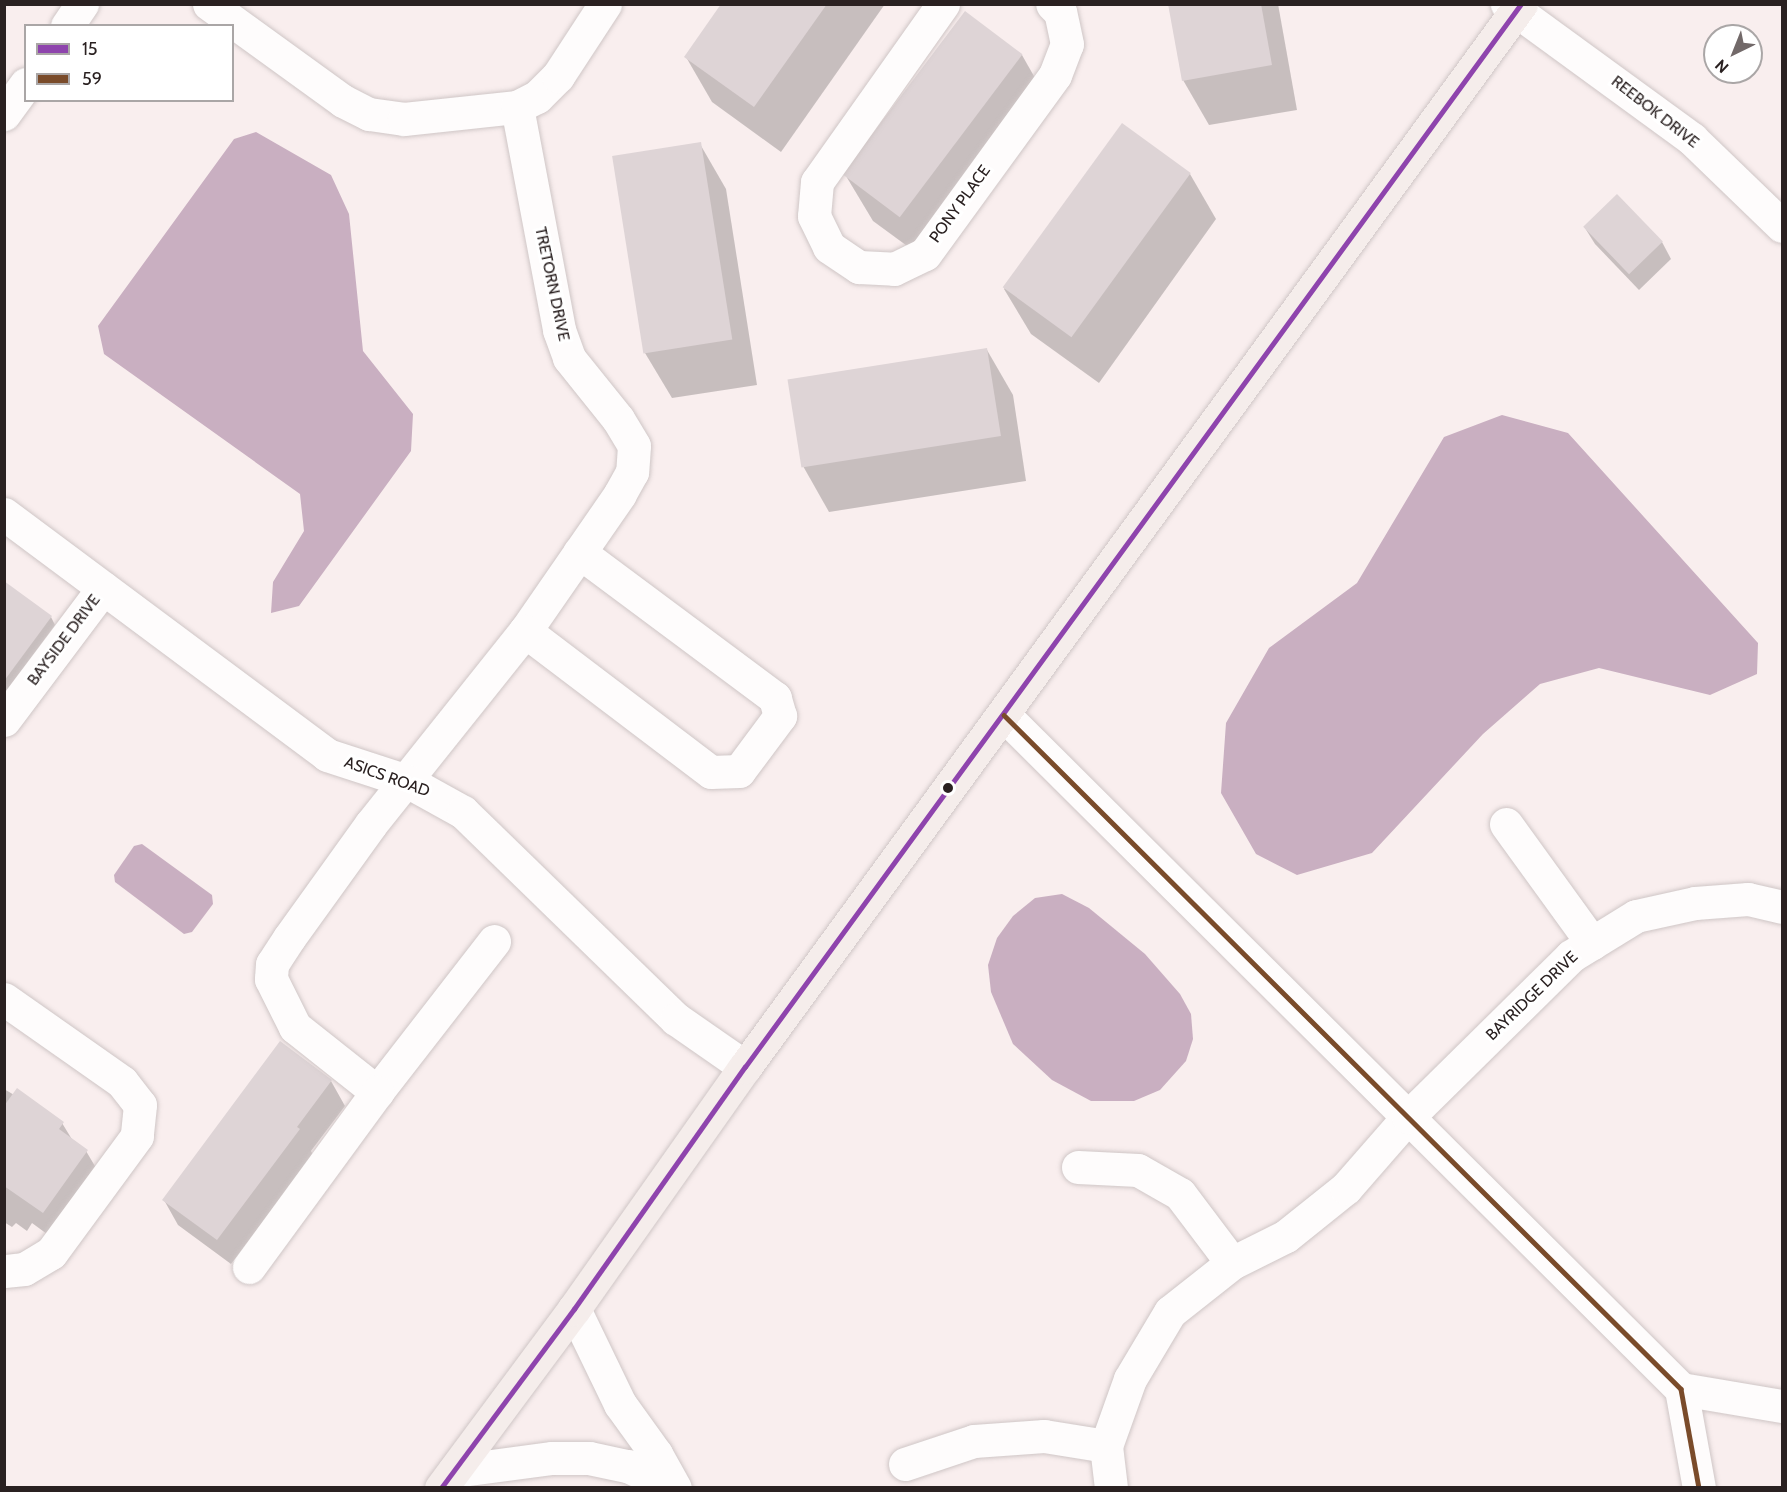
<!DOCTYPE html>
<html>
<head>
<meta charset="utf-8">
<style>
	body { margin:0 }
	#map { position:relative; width:1787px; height:1492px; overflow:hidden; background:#f9eeee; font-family:Cabin,sans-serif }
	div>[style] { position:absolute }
	.water>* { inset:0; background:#c9afc1 }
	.shadow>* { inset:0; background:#0003 }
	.building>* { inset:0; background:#ded4d6; transform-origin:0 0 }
	.roads { filter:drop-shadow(0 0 2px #cfc6c6) drop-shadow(0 0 2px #cfc6c6) }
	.minor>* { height:33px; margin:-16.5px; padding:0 16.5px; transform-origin:16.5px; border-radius:16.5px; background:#fefcfc }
	.major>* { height:33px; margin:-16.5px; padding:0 16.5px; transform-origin:16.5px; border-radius:16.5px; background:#f5edeb }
	.bus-1>* { height:4.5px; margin:-2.25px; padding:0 2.25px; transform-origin:2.25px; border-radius:2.25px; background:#8e44ad }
	.bus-2>* { height:4.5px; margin:-2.25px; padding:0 2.25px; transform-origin:2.25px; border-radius:2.25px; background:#7a4b2a }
	.dots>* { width:16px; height:16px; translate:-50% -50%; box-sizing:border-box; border:3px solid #fff; border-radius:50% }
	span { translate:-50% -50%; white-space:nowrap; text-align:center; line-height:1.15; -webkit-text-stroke:6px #fff; paint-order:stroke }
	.street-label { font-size:16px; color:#2a2121 }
	.frame { position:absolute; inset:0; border:6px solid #2a2121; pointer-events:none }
	.legend { position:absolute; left:24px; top:24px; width:210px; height:78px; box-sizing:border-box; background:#fff; border:2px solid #aaa6a6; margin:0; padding:8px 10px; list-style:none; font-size:18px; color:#2a2121 }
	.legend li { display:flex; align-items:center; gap:12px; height:30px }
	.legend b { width:30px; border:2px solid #aaa6a6 }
	.north { position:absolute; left:1703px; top:24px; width:60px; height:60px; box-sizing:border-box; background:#fff; border:2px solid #aaa6a6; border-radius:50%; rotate:223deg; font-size:16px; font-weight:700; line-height:24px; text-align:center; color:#2a2121 }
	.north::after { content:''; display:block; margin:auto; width:21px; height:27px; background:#726969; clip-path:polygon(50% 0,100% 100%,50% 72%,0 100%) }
</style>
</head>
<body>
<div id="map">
	<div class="water">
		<div style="clip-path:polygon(256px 132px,331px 175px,349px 214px,363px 351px,413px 414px,411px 451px,299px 606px,271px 613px,273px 582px,304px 531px,300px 494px,104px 354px,98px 326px,234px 139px)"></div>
		<div style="clip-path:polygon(1502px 415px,1568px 433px,1758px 643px,1757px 674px,1710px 695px,1599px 668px,1540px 684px,1483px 734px,1372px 853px,1297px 875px,1256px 854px,1221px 793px,1226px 723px,1269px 648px,1357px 583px,1444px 437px)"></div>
		<div style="clip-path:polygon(142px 844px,212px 895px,213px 904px,192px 932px,184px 934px,115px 882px,114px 875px,134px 846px)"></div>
		<div style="clip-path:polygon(1062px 894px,1089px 908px,1145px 954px,1180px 994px,1191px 1014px,1193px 1039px,1186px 1061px,1160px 1090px,1134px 1101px,1091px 1101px,1052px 1080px,1013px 1044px,991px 992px,988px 965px,997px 938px,1013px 916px,1035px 898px)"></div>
	</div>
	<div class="shadow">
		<div style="clip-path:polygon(723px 4px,885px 4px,781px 152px,712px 102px,686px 57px)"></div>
		<div style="clip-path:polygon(1170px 4px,1278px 4px,1297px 110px,1209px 125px,1183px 80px)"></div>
		<div style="clip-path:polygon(965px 13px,1022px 55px,1048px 101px,929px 262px,873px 221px,846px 176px)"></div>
		<div style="clip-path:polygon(1122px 125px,1190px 174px,1216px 219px,1099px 383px,1031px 334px,1004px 289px)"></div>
		<div style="clip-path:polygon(700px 144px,726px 189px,757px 385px,672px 398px,645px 353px)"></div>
		<div style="clip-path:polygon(1617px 197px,1662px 242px,1671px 259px,1639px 290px,1595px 244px,1585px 228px)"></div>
		<div style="clip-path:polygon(987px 350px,1013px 395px,1026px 481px,829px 512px,803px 466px)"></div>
		<div style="clip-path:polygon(4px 583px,51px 617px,55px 625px,4px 694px)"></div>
		<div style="clip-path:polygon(331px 1081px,345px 1106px,311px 1151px,313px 1155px,231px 1264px,178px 1225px,164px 1200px)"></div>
		<div style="clip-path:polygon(4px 1089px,62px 1123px,73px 1141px,86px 1151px,105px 1183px,62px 1245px,32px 1223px,27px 1231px,16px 1223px,12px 1227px,4px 1222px)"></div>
	</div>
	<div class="building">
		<div style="clip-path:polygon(721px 4px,827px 4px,754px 107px,684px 57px)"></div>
		<div style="clip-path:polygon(1168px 4px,1261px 4px,1272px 65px,1182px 81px)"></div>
		<div style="left:965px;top:11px;width:72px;height:204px;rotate:37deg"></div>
		<div style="left:1122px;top:123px;width:85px;height:203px;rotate:36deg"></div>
		<div style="left:701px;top:142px;width:200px;height:90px;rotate:81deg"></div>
		<div style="left:1617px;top:194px;width:66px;height:47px;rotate:46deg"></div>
		<div style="left:987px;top:348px;width:89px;height:202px;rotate:81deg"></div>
		<div style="clip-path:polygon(4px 581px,52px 616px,4px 681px)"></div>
		<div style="clip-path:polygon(280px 1041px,332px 1080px,297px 1127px,300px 1129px,217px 1240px,162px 1200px)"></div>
		<div style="clip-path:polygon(17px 1088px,64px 1122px,59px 1129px,88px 1150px,43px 1213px,4px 1186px,4px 1106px)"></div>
	</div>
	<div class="roads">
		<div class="minor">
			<div style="left:209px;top:4px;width:165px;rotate:35.9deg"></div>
			<div style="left:343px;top:101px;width:29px;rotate:27deg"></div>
			<div style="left:369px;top:114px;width:35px;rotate:8deg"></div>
			<div style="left:404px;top:119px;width:114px;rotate:-6.1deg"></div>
			<div style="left:517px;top:107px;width:227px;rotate:79.3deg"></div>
			<div style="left:559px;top:330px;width:30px;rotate:70deg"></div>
			<div style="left:569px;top:358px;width:78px;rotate:51.2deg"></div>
			<div style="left:618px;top:419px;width:31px;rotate:59deg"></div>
			<div style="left:634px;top:446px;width:26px;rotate:94deg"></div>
			<div style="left:632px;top:472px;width:25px;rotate:119deg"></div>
			<div style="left:620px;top:494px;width:167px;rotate:124.7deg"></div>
			<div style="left:525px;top:631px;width:247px;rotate:128.6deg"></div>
			<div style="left:371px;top:824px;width:140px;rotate:125.7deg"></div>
			<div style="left:289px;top:938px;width:31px;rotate:123deg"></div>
			<div style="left:272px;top:964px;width:15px;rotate:94deg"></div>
			<div style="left:271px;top:979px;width:54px;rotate:63.4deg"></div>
			<div style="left:295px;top:1027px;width:105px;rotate:38.4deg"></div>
			<div style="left:377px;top:1092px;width:191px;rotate:-52.2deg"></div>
			<div style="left:943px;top:4px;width:218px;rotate:125.3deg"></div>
			<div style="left:817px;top:182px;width:34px;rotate:95deg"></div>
			<div style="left:814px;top:216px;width:34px;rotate:64deg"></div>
			<div style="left:829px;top:247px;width:36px;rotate:34deg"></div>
			<div style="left:859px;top:267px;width:35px;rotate:3deg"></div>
			<div style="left:894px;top:269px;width:34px;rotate:-26deg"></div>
			<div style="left:925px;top:254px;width:221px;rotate:-54deg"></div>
			<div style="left:1055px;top:75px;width:33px;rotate:-69deg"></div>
			<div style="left:1067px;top:44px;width:33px;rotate:-102deg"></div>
			<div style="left:1060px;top:12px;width:11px;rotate:-135deg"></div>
			<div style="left:1507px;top:4px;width:229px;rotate:36.1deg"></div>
			<div style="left:1692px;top:139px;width:125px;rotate:44deg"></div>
			<div style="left:67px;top:26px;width:27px;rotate:-56deg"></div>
			<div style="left:517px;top:107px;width:22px;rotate:-27deg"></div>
			<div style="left:537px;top:97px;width:30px;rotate:-45deg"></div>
			<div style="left:558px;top:76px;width:86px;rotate:-56.9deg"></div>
			<div style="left:4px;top:114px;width:37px;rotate:-54deg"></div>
			<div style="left:4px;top:514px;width:403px;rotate:36.7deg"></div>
			<div style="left:327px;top:755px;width:84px;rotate:18deg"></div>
			<div style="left:407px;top:781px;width:64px;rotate:29deg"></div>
			<div style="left:463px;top:812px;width:297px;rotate:44.2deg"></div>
			<div style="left:676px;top:1019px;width:84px;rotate:34.8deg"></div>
			<div style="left:525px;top:631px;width:233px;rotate:37.2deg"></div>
			<div style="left:711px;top:772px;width:28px;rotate:-2deg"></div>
			<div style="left:739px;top:771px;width:69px;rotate:-53.3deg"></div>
			<div style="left:780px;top:716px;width:19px;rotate:-106deg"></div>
			<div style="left:775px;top:698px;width:244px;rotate:-143.3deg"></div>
			<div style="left:1004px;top:715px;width:955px;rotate:44.87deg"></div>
			<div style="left:1681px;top:1389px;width:101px;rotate:79.7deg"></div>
			<div style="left:4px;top:720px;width:165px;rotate:-53.1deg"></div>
			<div style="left:1506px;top:824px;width:147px;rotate:54.1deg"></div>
			<div style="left:4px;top:999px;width:144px;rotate:35.1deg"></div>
			<div style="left:122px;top:1082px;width:29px;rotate:52deg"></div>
			<div style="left:140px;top:1105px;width:31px;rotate:96deg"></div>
			<div style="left:137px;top:1136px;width:145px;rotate:126.3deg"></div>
			<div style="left:51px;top:1253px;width:31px;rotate:149deg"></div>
			<div style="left:24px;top:1269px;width:20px;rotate:174deg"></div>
			<div style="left:1078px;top:1167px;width:60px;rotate:2.9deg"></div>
			<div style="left:1138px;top:1170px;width:48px;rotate:29.7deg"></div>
			<div style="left:1180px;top:1194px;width:86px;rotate:53deg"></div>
			<div style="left:249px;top:1267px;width:217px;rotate:-53.8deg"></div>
			<div style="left:574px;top:1309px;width:106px;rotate:64.2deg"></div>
			<div style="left:620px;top:1404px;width:62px;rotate:54.2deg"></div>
			<div style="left:656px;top:1454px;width:39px;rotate:61deg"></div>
			<div style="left:1681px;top:1389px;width:102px;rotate:9.6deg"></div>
			<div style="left:905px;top:1464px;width:73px;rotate:-18.4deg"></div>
			<div style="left:974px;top:1441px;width:70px;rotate:-4.1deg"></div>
			<div style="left:1044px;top:1436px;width:63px;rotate:9.2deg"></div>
			<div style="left:454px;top:1471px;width:99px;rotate:-7.6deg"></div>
			<div style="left:552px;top:1458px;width:37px"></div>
			<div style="left:589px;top:1458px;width:40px;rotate:12deg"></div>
			<div style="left:628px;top:1466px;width:51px;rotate:25.6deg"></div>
			<div style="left:1111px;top:1488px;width:42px;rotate:-96.8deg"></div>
			<div style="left:1106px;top:1446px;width:71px;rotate:-70.3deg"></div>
			<div style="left:1130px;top:1379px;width:78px;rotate:-59.2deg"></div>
			<div style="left:1170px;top:1312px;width:79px;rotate:-38.3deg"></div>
			<div style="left:1232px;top:1263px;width:60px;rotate:-26.6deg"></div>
			<div style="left:1286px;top:1236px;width:77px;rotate:-38.7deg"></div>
			<div style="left:1346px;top:1188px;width:94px;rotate:-48.9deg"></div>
			<div style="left:1408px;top:1117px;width:229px;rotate:-44.6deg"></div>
			<div style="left:1571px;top:956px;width:76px;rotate:-31.6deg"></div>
			<div style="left:1636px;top:916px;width:60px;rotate:-12.4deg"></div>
			<div style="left:1695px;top:903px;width:53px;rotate:-4.3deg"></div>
			<div style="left:1748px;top:899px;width:35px;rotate:13deg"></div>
		</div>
		<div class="major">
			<div style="left:441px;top:1488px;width:223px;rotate:-53.4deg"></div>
			<div style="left:574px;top:1309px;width:296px;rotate:-54.8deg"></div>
			<div style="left:745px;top:1067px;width:1316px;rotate:-53.87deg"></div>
		</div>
	</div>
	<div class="bus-1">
		<div style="left:441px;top:1488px;width:223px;rotate:-53.4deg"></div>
		<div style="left:574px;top:1309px;width:296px;rotate:-54.8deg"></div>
		<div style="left:745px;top:1067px;width:1316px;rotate:-53.87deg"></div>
	</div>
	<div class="bus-2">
		<div style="left:1004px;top:715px;width:955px;rotate:44.87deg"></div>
		<div style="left:1681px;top:1389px;width:101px;rotate:79.7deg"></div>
	</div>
	<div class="dots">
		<div style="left:948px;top:788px;background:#2a2121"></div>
	</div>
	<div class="street-label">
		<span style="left:1655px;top:112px;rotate:38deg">REEBOK DRIVE</span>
		<span style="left:960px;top:204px;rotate:-54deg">PONY PLACE</span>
		<span style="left:552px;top:284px;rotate:78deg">TRETORN DRIVE</span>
		<span style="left:64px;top:640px;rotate:-53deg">BAYSIDE DRIVE</span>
		<span style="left:387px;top:777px;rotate:20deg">ASICS ROAD</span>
		<span style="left:1532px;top:996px;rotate:-44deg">BAYRIDGE DRIVE</span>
	</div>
	<div class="frame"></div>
	<ul class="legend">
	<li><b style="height:8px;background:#8e44ad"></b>15</li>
	<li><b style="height:8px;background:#7a4b2a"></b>59</li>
	</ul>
	<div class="north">N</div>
</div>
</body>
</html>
